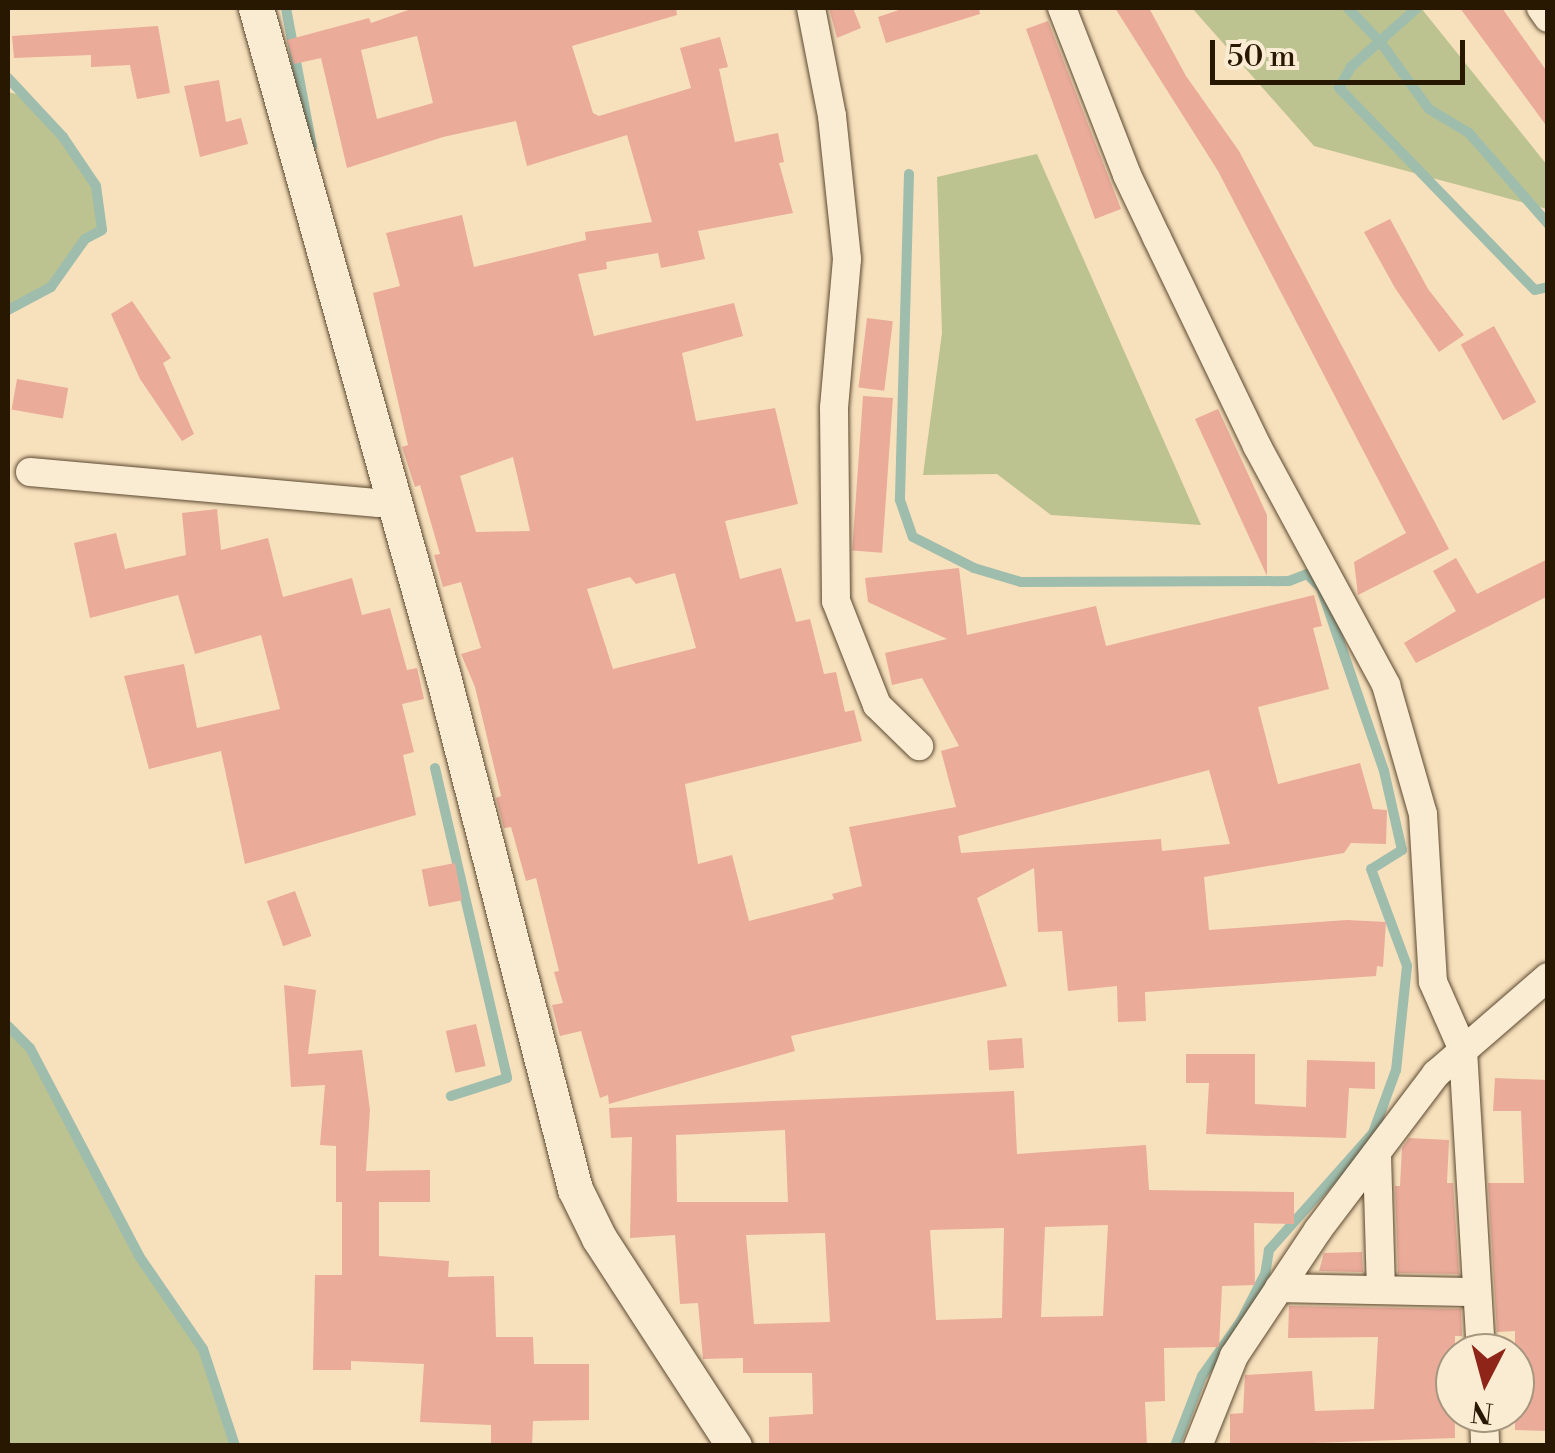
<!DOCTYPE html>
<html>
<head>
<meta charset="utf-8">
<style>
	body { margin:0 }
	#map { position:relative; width:1555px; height:1453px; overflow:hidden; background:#f7e0bc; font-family:"Libre Bodoni",serif }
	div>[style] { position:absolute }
	.green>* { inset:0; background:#bdc291 }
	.stream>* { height:10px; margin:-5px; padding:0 5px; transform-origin:5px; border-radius:5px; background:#9ebdad }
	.building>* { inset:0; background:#eaab99; transform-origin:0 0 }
	.roads { filter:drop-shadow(0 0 2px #5c4930) drop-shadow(0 0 2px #5c4930) }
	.minor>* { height:28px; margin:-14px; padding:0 14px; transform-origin:14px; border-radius:14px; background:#faebd3 }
	.tertiary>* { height:35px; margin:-17.5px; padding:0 17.5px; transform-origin:17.5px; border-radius:17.5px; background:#faebd3 }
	span { translate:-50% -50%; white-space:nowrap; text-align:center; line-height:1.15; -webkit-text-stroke:8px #faebd3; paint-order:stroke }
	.frame { position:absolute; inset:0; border:10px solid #281701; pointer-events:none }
	.north { position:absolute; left:1435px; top:1333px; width:100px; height:100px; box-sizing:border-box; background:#faebd3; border:2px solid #a6967f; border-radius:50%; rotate:186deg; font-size:28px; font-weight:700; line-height:40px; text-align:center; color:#281701 }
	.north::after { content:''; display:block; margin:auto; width:35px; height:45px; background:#8f2418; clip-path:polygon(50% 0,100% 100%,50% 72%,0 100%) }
	.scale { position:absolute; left:1210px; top:40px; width:255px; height:45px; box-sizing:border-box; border:5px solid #281701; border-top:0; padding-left:12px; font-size:30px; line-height:35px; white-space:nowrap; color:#281701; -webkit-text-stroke:8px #faebd3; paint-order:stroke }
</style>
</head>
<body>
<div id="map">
	<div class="green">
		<div style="clip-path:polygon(1192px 8px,1421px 8px,1547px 165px,1547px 209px,1314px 146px)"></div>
		<div style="clip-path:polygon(8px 92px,25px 96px,63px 137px,96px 186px,102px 230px,85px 239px,51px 287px,8px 310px)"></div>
		<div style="clip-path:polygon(1037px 154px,1201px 525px,1051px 515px,997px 474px,923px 475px,942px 333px,937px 177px)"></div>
		<div style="clip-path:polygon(8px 1026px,30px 1048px,139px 1256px,203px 1349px,235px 1445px,8px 1445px)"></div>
	</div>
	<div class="stream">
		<div style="left:286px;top:8px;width:141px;rotate:79.4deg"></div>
		<div style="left:1348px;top:8px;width:48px;rotate:46.7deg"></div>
		<div style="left:1381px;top:43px;width:82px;rotate:54deg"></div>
		<div style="left:1429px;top:109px;width:47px;rotate:31deg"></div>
		<div style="left:1469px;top:133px;width:121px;rotate:49deg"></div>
		<div style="left:1417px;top:8px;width:89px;rotate:138.2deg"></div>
		<div style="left:1351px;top:67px;width:24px;rotate:120deg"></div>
		<div style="left:1339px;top:88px;width:281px;rotate:45.9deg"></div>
		<div style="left:1535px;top:290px;width:13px;rotate:-13deg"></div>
		<div style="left:8px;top:78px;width:81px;rotate:47deg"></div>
		<div style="left:63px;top:137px;width:59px;rotate:56deg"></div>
		<div style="left:96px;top:186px;width:44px;rotate:82.2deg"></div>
		<div style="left:102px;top:230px;width:19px;rotate:152deg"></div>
		<div style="left:85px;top:239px;width:59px;rotate:125.3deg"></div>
		<div style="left:51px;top:287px;width:49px;rotate:151.9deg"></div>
		<div style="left:909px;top:174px;width:326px;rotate:91.6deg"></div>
		<div style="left:900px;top:500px;width:39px;rotate:71deg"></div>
		<div style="left:913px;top:537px;width:68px;rotate:26.9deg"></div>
		<div style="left:974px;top:568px;width:49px;rotate:16.6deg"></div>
		<div style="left:1021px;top:582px;width:268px;rotate:-0.2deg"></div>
		<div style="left:1289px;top:581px;width:19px;rotate:-21deg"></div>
		<div style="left:1307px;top:574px;width:20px;rotate:45deg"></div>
		<div style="left:1321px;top:588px;width:194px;rotate:71deg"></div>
		<div style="left:1384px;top:771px;width:81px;rotate:77.2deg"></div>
		<div style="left:1402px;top:850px;width:36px;rotate:148deg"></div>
		<div style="left:1371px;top:869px;width:103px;rotate:69.6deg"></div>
		<div style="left:1407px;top:966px;width:105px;rotate:96deg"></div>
		<div style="left:1396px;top:1070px;width:67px;rotate:110.1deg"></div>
		<div style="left:1373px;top:1133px;width:157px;rotate:131.6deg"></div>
		<div style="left:1269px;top:1250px;width:24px;rotate:99deg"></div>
		<div style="left:1265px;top:1274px;width:53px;rotate:117.1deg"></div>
		<div style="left:1241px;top:1321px;width:67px;rotate:125.3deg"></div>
		<div style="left:1202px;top:1376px;width:75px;rotate:111.1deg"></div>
		<div style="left:435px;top:768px;width:318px;rotate:76.9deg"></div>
		<div style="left:507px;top:1078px;width:59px;rotate:162.2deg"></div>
		<div style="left:8px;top:1026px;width:31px;rotate:45deg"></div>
		<div style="left:30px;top:1048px;width:235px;rotate:62.3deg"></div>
		<div style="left:139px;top:1256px;width:113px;rotate:55.5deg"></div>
		<div style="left:203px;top:1349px;width:102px;rotate:71.7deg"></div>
	</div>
	<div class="building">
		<div style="clip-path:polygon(evenodd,414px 8px,676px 8px,677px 15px,572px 46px,593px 113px,599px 116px,691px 88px,680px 48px,720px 37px,728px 67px,719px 69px,735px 142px,778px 133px,784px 162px,779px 163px,793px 213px,698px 231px,705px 259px,661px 268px,658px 253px,606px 262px,607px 269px,578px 274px,594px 336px,734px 303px,743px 336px,682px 353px,696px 421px,775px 408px,798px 504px,725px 521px,740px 579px,781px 568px,796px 622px,810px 619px,824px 674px,836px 672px,845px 712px,854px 710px,862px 741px,685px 784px,698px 864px,732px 855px,749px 921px,834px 899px,832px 894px,862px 886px,849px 827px,956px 807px,941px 751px,959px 746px,922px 678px,892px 685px,885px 653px,947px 639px,868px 602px,865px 578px,959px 568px,967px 635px,1096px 606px,1106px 646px,1314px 595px,1322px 626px,1313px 628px,1329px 689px,1258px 707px,1278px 784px,1360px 763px,1373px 809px,1387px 810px,1386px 844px,1351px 843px,1344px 853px,1204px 877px,1209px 930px,1347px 920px,1386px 922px,1383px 967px,1377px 966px,1376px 976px,1145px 992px,1146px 1021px,1118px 1022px,1117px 986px,1068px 991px,1062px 931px,1038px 932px,1034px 868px,977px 898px,1007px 986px,791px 1036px,795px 1051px,609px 1104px,608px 1095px,600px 1098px,581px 1031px,560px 1036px,552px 1005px,563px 1003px,554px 972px,559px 971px,536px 878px,526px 881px,511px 827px,504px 828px,496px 798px,501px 796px,475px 687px,461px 654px,481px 648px,461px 582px,443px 587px,434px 555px,440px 554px,420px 485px,415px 487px,402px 447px,408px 445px,373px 293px,400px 286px,386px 233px,462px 215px,474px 267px,586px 240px,585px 232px,652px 222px,627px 135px,527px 166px,516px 121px,443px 137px,347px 168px,321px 58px,294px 64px,287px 40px,369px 18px,371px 23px,414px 8px,417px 36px,433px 103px,377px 119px,361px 50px,417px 36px,414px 8px,513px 457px,530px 531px,476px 532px,460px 476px,513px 457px,414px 8px,675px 573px,696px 648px,613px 669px,587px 589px,630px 577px,636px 584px,675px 573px,414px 8px,1209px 770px,1230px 844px,1162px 851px,1161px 839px,961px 853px,958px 836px,1209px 770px)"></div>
		<div style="clip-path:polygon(829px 8px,853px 8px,861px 28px,837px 38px)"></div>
		<div style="clip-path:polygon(905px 8px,979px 8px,980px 14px,886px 43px,878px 17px)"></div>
		<div style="clip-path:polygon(1115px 8px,1149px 8px,1186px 76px,1239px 151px,1449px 549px,1358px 595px,1354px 562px,1406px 533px,1218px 171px)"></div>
		<div style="clip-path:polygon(1460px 8px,1502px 8px,1548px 73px,1548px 128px)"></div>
		<div style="clip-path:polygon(1048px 21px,1121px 209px,1095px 219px,1026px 29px)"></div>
		<div style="clip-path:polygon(158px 26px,170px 93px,137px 99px,130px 65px,91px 67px,91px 55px,14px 58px,12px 36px)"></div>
		<div style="clip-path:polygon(219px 80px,226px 122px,241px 118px,248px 144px,200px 157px,184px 86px)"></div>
		<div style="clip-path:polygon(1390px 219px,1428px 289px,1464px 335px,1439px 352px,1395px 288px,1364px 232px)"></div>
		<div style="clip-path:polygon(132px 301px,171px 358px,163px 363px,194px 434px,182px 441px,140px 379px,111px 314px)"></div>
		<div style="left:867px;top:318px;width:26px;height:70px;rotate:7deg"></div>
		<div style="left:1494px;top:326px;width:87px;height:38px;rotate:61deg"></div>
		<div style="left:17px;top:379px;width:52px;height:31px;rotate:10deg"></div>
		<div style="left:863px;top:396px;width:30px;height:155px;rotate:4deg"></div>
		<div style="clip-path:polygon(1218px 409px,1267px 515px,1267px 576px,1195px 419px)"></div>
		<div style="clip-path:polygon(217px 509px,221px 550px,268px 538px,283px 597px,352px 578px,362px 615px,390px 608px,407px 670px,417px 668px,424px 699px,402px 704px,414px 752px,403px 755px,416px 815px,245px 864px,221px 751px,149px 769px,124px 676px,184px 664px,197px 728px,280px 709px,261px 635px,195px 654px,178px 595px,90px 618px,74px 543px,116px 533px,125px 569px,186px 555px,182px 513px)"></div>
		<div style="clip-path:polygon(1456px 558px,1477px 594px,1548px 559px,1548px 596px,1416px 663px,1404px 643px,1456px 611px,1433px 571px)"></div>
		<div style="left:455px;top:863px;width:38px;height:34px;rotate:79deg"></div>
		<div style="left:295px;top:891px;width:48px;height:30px;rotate:70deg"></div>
		<div style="clip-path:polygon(284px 985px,316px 990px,308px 1054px,362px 1050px,370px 1110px,366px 1171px,430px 1170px,430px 1202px,379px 1202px,379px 1256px,449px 1261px,448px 1277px,494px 1276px,496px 1337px,533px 1337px,534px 1364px,589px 1364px,589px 1420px,533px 1421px,532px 1446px,491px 1446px,491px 1425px,420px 1422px,424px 1364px,351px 1361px,351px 1370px,313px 1370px,315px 1275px,342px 1275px,342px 1202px,336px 1202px,336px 1146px,320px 1145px,325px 1085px,291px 1087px)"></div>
		<div style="left:476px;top:1024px;width:43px;height:31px;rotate:77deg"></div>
		<div style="left:1022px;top:1038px;width:30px;height:35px;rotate:86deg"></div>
		<div style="clip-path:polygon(1186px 1054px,1255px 1054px,1255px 1104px,1306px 1107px,1307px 1060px,1375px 1062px,1375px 1089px,1349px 1088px,1346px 1138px,1206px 1134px,1209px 1083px,1186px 1083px)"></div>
		<div style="clip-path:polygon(1495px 1078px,1548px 1080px,1548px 1431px,1515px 1430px,1515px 1331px,1497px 1332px,1488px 1183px,1524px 1183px,1521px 1111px,1493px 1111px)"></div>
		<div style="clip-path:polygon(evenodd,1014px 1091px,1017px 1154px,1146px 1145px,1149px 1190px,1294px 1192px,1294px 1224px,1254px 1223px,1255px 1285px,1222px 1286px,1219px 1347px,1164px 1348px,1165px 1401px,1145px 1402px,1147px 1446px,769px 1446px,769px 1417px,813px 1414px,812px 1373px,743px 1373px,743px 1358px,703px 1359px,698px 1303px,680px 1304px,675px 1235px,630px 1238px,632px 1137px,611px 1138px,609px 1108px,1014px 1091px,785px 1130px,788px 1202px,677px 1202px,676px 1135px,785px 1130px,1014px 1091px,1108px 1225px,1103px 1316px,1041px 1317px,1045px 1227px,1108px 1225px,1014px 1091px,1004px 1228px,1002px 1318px,936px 1320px,930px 1230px,1004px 1228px,1014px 1091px,825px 1233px,830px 1322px,754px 1324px,746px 1235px,825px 1233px)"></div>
		<div style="clip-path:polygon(1409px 1138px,1449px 1140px,1447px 1183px,1453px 1183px,1459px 1274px,1398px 1273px,1395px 1186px,1400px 1186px,1402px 1148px)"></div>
		<div style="clip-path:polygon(1362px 1252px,1363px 1272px,1319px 1271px,1324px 1253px)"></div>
		<div style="clip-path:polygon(1289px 1306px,1461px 1309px,1462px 1336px,1455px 1336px,1455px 1438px,1230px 1446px,1230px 1414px,1243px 1413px,1245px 1375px,1312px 1371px,1315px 1411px,1374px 1409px,1378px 1337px,1288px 1338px)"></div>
	</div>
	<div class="roads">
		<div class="minor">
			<div style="left:811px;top:8px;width:110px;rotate:79deg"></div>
			<div style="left:832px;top:116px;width:144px;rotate:84deg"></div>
			<div style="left:847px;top:259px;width:150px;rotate:95deg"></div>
			<div style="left:834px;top:408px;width:193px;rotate:89.4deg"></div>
			<div style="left:836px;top:601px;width:112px;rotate:68.5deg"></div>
			<div style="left:877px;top:705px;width:59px;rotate:44.3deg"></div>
			<div style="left:1062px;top:8px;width:179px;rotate:68.7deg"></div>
			<div style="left:1127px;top:175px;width:70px;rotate:64.5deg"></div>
			<div style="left:1157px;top:238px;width:231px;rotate:64.3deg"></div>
			<div style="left:1257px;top:446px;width:272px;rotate:61.6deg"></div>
			<div style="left:1386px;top:685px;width:134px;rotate:74deg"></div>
			<div style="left:1423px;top:814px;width:168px;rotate:86.6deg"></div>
			<div style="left:1433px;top:982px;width:74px;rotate:66.2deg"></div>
			<div style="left:1463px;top:1050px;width:304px;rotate:86.6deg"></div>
			<div style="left:1541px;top:8px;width:12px;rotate:55deg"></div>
			<div style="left:30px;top:472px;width:350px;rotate:5.1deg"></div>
			<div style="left:379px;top:503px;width:14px;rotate:-12deg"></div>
			<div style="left:1377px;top:1156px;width:134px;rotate:88.3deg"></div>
			<div style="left:1279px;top:1288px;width:198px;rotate:1.2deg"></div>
			<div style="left:1484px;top:1413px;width:33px;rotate:88deg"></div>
			<div style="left:1198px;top:1446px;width:97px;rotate:-68.2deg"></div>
			<div style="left:1234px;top:1356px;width:151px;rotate:-56.3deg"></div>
			<div style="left:1318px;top:1230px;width:196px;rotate:-52.9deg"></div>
			<div style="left:1436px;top:1074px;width:148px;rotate:-40.9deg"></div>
		</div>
		<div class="tertiary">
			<div style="left:256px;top:8px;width:694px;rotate:74.36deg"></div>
			<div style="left:443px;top:676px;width:530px;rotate:75.57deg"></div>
			<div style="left:575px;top:1189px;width:55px;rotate:63.9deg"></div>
			<div style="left:599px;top:1238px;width:248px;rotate:57deg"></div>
		</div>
	</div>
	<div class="frame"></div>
	<div class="north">N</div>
	<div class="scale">50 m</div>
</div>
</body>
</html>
